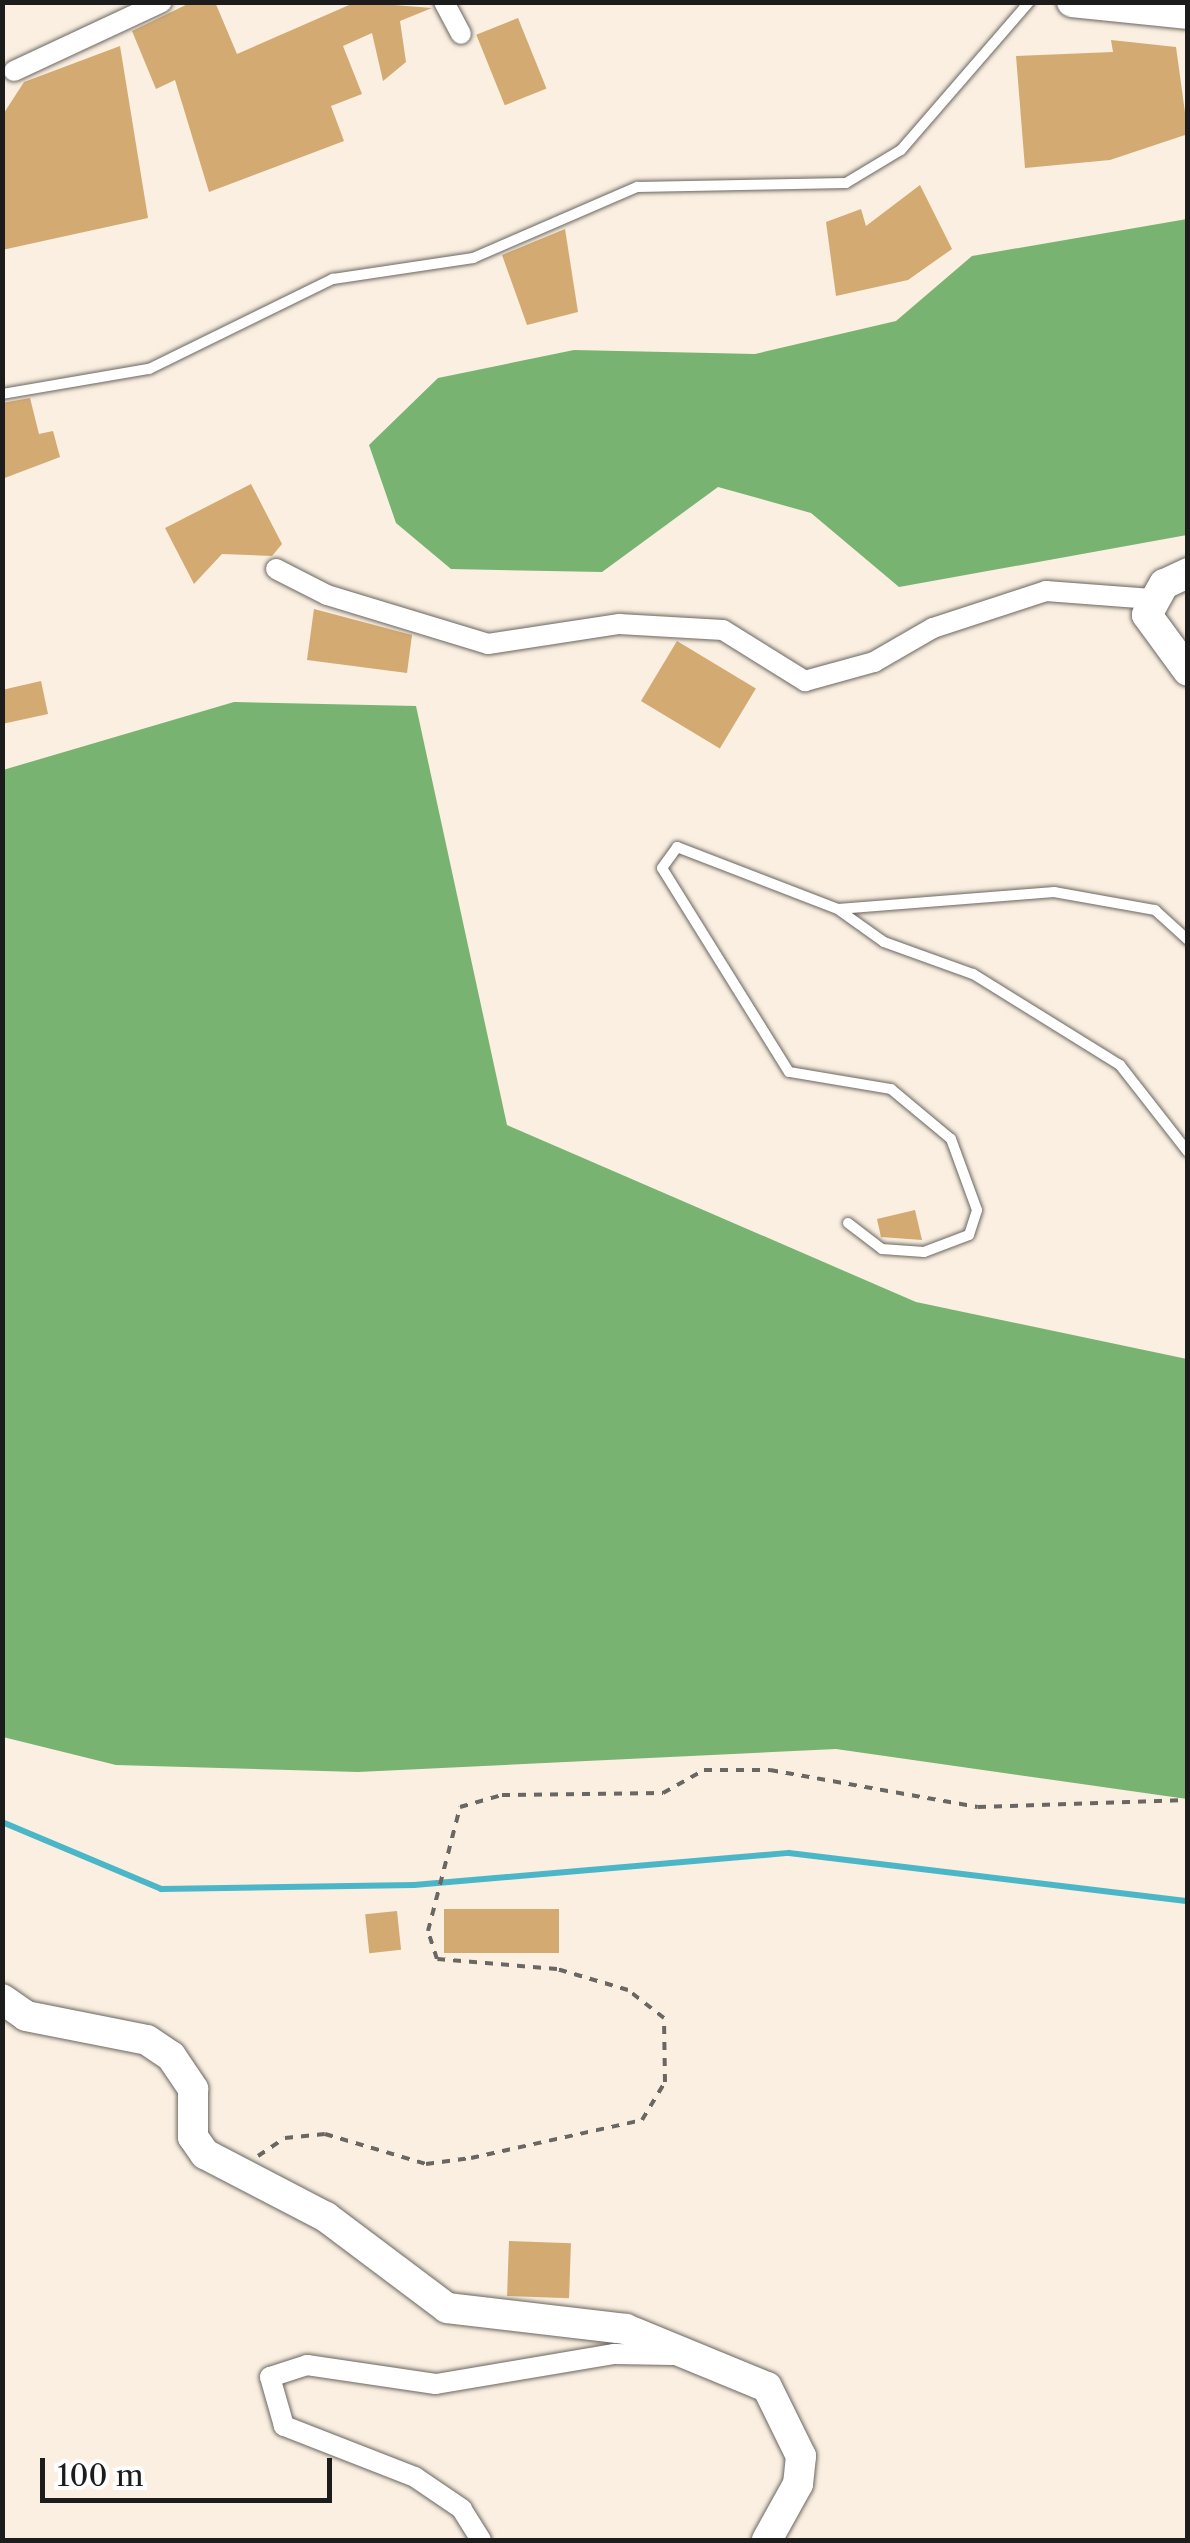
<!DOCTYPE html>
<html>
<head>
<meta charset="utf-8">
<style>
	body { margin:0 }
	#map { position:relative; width:1190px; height:2543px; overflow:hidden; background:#faefe0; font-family:"Libre Caslon Text",serif }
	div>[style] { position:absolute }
	.forest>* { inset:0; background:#78b372 }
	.stream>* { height:6px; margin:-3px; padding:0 3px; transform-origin:3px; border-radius:3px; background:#4bb6c7 }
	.building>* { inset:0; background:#d3aa72; transform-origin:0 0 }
	.path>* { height:4px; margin-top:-2px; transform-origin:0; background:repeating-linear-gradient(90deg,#6a6661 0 8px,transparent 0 16px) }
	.roads { filter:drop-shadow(0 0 2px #6a6661) drop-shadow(0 0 2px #6a6661) }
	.lane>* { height:10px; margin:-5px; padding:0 5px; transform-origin:5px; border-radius:5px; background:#fff }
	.street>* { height:20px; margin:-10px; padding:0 10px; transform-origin:10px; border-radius:10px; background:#fff }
	.secondary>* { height:30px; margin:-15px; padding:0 15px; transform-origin:15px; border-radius:15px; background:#fff }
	span { translate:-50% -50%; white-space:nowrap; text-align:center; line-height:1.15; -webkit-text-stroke:8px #fff; paint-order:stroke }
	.frame { position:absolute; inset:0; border:5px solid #1c1c1c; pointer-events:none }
	.scale { position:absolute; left:40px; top:2458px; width:292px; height:45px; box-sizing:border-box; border:5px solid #1c1c1c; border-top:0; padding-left:12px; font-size:30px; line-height:35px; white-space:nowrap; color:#1c1c1c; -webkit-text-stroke:8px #fff; paint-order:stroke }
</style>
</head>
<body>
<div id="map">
	<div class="forest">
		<div style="clip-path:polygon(1187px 219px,1187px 535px,899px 587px,811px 513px,718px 487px,602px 572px,451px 569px,396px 523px,369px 445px,438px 378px,574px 350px,755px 354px,896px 321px,972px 256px)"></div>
		<div style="clip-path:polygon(234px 702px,416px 706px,507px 1125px,916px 1302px,1187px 1359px,1187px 1799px,836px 1749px,358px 1772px,116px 1765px,3px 1737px,3px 770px)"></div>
	</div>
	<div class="stream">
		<div style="left:2px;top:1822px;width:173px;rotate:22.8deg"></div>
		<div style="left:161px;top:1889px;width:253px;rotate:-0.9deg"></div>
		<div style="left:414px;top:1885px;width:376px;rotate:-4.9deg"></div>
		<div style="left:789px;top:1853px;width:402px;rotate:6.9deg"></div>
	</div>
	<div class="building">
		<div style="clip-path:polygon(192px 2px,215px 2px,237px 54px,356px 2px,432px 8px,400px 21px,406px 62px,383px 81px,372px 33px,343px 46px,362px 94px,331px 106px,344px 141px,209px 192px,175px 80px,156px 89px,132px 31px)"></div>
		<div style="left:518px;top:18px;width:76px;height:45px;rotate:68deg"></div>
		<div style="clip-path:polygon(1111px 40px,1176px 47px,1188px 134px,1110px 160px,1025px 168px,1016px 56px,1113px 52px)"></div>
		<div style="clip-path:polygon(120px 46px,148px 218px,2px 250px,2px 116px,24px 82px)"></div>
		<div style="clip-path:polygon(920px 185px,952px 249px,908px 280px,836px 296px,826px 222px,861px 209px,866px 226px)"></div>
		<div style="clip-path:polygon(565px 229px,578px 312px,527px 325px,502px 255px)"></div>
		<div style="clip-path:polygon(30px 398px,39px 434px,53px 431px,60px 457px,2px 479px,2px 403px)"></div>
		<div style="clip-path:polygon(251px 484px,282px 544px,272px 556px,222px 554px,194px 584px,165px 528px)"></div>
		<div style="clip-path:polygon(314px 609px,412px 635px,407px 673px,307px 660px)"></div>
		<div style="left:677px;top:641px;width:92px;height:70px;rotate:31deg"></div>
		<div style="clip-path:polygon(41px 681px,48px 714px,2px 724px,2px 690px)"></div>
		<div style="clip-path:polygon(915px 1210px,922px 1240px,881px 1237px,877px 1219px)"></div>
		<div style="left:444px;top:1909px;width:115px;height:44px"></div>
		<div style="left:397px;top:1911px;width:39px;height:32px;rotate:84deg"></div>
		<div style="left:509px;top:2241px;width:62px;height:55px;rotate:2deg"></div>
	</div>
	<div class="path">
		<div style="left:258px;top:2156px;width:32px;rotate:-34deg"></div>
		<div style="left:285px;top:2138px;width:40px;rotate:-5.7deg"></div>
		<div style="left:325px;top:2134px;width:105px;rotate:16.5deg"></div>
		<div style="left:426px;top:2164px;width:45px;rotate:-7.6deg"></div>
		<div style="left:471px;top:2158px;width:175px;rotate:-12.5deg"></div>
		<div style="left:642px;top:2120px;width:44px;rotate:-58.8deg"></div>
		<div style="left:665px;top:2082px;width:64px;rotate:-90.9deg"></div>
		<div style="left:664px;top:2018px;width:46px;rotate:-142.1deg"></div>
		<div style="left:628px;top:1990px;width:74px;rotate:-163.5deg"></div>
		<div style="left:557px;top:1969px;width:120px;rotate:-175.2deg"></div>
		<div style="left:437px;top:1959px;width:29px;rotate:-108deg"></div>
		<div style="left:428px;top:1931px;width:128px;rotate:-75.5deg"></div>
		<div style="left:460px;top:1807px;width:44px;rotate:-15.9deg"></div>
		<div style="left:502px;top:1795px;width:161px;rotate:-0.7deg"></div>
		<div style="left:663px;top:1793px;width:47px;rotate:-29.3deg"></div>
		<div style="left:704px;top:1770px;width:66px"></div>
		<div style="left:770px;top:1770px;width:211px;rotate:10.1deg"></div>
		<div style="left:978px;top:1807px;width:210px;rotate:-1.9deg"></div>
	</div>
	<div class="roads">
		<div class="lane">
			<div style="left:2px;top:394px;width:149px;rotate:-9.7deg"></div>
			<div style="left:149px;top:369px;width:205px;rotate:-26.1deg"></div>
			<div style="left:333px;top:279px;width:142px;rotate:-8.5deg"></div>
			<div style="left:473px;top:258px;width:179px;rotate:-23.4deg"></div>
			<div style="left:637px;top:187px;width:209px;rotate:-1.1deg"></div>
			<div style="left:846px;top:183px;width:64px;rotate:-31deg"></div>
			<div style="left:901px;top:150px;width:196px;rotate:-49.1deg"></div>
			<div style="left:839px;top:910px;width:55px;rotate:35.4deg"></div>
			<div style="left:884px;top:942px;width:95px;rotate:19.8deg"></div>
			<div style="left:973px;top:974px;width:173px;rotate:31.8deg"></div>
			<div style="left:1120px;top:1065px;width:110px;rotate:52deg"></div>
			<div style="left:848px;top:1223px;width:43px;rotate:37.4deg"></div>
			<div style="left:882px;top:1249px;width:42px;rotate:4.1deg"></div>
			<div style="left:924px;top:1252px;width:48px;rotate:-20.7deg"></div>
			<div style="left:969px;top:1235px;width:26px;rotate:-72deg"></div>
			<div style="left:977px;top:1210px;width:76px;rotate:-110.1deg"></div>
			<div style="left:951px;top:1139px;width:78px;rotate:-140.2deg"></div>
			<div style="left:891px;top:1089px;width:103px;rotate:-170.5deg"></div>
			<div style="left:789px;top:1072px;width:240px;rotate:-121.9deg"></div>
			<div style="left:662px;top:868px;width:26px;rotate:-54deg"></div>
			<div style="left:677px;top:847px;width:173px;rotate:21.1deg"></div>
			<div style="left:838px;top:909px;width:217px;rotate:-4.5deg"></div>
			<div style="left:1054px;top:892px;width:103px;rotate:10.1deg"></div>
			<div style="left:1155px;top:910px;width:45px;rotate:42.3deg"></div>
		</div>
		<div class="street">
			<div style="left:444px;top:2px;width:36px;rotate:62deg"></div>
			<div style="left:14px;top:71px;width:163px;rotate:-25deg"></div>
			<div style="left:276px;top:569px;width:57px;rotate:27deg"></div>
			<div style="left:327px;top:595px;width:168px;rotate:16.9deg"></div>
			<div style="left:488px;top:644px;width:133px;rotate:-8.7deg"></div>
			<div style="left:619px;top:624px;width:104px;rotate:3.3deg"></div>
			<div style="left:723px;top:630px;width:97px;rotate:31.9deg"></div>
			<div style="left:805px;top:681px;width:72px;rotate:-15.4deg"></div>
			<div style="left:874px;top:662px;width:68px;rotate:-30deg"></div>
			<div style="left:933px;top:628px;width:119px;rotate:-18.1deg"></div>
			<div style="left:1046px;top:591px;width:106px;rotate:4.3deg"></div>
			<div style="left:481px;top:2540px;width:36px;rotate:-122deg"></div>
			<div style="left:462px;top:2509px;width:57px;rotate:-145.8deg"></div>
			<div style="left:415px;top:2477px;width:141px;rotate:-158.7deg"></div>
			<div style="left:284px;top:2426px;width:51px;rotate:-105.9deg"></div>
			<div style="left:270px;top:2377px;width:39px;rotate:-18deg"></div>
			<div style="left:307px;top:2365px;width:130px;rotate:8.4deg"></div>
			<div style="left:436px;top:2384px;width:181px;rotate:-9.6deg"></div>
			<div style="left:614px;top:2354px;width:59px;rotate:1deg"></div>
		</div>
		<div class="secondary">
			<div style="left:1072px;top:2px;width:117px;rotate:5.9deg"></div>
			<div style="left:1188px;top:573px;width:26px;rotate:155deg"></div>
			<div style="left:1164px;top:584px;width:35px;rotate:119deg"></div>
			<div style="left:1147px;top:615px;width:69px;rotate:53.8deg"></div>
			<div style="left:2px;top:1999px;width:29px;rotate:35deg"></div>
			<div style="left:26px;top:2016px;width:123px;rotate:11.2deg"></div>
			<div style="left:147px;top:2040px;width:29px;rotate:34deg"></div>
			<div style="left:171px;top:2056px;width:40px;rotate:56deg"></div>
			<div style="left:193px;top:2089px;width:48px;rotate:90deg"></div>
			<div style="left:193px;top:2137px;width:21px;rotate:55deg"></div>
			<div style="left:205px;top:2154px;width:136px;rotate:27.5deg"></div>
			<div style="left:326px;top:2217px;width:151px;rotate:36.9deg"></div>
			<div style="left:447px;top:2308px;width:180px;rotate:6.7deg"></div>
			<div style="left:626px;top:2329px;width:152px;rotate:22.4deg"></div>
			<div style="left:767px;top:2387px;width:77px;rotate:63.8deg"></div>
			<div style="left:801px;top:2456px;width:28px;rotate:96deg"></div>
			<div style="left:798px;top:2484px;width:64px;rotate:119deg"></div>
		</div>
	</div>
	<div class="frame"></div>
	<div class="scale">100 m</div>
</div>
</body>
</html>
